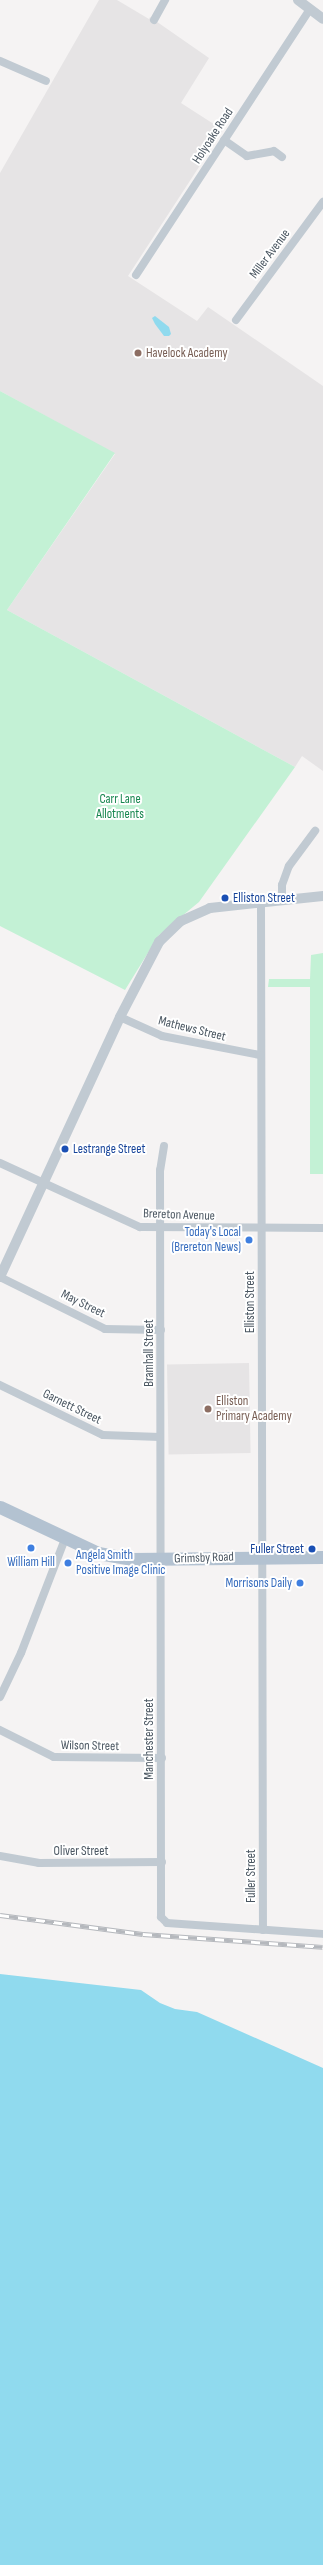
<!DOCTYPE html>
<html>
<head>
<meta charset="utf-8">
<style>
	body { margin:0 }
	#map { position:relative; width:323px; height:2565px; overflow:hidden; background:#f5f3f3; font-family:"Sofia Sans Condensed",sans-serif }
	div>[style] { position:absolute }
	.education>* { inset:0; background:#e6e4e5; transform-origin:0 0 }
	.green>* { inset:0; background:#c3f1d5 }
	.water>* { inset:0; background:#90daee }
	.minor>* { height:8px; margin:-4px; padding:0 4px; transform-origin:4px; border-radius:4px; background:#c1cad2 }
	.tertiary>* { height:10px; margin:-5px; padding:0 5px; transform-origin:5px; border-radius:5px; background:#c1cad2 }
	.primary>* { height:13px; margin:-6.5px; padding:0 6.5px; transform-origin:6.5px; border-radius:6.5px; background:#b3c2d1 }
	.rail>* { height:4.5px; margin-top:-2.25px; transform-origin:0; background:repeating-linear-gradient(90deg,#fff 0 9px,#b5b8bd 0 18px); box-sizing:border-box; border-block:1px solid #b5b8bd }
	.dots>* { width:11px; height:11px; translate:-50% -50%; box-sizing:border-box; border:2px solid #fff; border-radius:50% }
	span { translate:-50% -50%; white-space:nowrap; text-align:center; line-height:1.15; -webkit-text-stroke:4px #fff; paint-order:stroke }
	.street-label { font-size:13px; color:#4a5661 }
	.education-label { font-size:13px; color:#785e54 }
	.left { translate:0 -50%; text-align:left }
	.park-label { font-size:13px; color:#17864f }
	.transit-label { font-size:13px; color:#164399 }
	.right { translate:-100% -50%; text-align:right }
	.shop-label { font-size:13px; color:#366cbe }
</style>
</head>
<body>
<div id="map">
	<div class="education">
		<div style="clip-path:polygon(99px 0,117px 0,149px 19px,150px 17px,209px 58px,181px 103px,223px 130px,128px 276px,197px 321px,208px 307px,323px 386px,323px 771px,302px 756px,295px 767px,7px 610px,115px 454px,0 391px,0 173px)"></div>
		<div style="left:249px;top:1363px;width:90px;height:82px;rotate:89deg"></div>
	</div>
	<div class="green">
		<div style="clip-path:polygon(0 391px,115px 453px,7px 610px,295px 767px,199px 902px,159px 935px,125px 990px,0 926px)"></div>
		<div style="clip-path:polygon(323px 953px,323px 1174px,310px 1174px,310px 987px,268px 987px,269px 979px,310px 979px,311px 955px)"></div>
	</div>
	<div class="water">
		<div style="clip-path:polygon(155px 316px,169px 327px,171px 334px,169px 336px,164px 336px,155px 324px,152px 318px)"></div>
		<div style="clip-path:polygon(0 1974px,141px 1990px,160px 2003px,175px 2009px,197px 2012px,323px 2068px,323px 2565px,0 2565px)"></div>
	</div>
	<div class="minor">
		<div style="left:154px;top:20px;width:23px;rotate:-61deg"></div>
		<div style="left:0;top:61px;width:50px;rotate:23.5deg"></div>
		<div style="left:224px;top:140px;width:28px;rotate:35deg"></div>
		<div style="left:247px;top:156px;width:27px;rotate:-10deg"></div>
		<div style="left:274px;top:151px;width:10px;rotate:37deg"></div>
		<div style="left:136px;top:275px;width:318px;rotate:-56.8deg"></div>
		<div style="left:236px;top:320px;width:147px;rotate:-53.6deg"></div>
		<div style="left:282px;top:901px;width:16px;rotate:-90deg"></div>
		<div style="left:282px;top:885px;width:20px;rotate:-70deg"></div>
		<div style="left:289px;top:866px;width:44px;rotate:-53.4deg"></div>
		<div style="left:261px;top:903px;width:1027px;rotate:89.89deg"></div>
		<div style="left:120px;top:1017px;width:46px;rotate:24.3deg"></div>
		<div style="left:162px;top:1036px;width:100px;rotate:11deg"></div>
		<div style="left:164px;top:1146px;width:24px;rotate:99deg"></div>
		<div style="left:160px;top:1170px;width:747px;rotate:89.92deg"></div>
		<div style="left:161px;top:1917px;width:8px;rotate:45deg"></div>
		<div style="left:167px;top:1923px;width:156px;rotate:4deg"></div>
		<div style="left:0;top:1163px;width:154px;rotate:24.6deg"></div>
		<div style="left:140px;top:1227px;width:183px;rotate:0.3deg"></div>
		<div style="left:0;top:1277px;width:117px;rotate:26.3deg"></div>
		<div style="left:105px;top:1329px;width:56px;rotate:1deg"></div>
		<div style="left:0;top:1385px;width:114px;rotate:25.9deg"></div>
		<div style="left:103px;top:1435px;width:57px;rotate:2deg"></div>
		<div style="left:0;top:1697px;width:49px;rotate:-64.5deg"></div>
		<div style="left:21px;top:1653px;width:122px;rotate:-68.9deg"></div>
		<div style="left:0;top:1730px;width:60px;rotate:26.6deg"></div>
		<div style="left:54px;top:1757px;width:108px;rotate:0.5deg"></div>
		<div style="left:0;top:1856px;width:40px;rotate:10deg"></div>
		<div style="left:39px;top:1863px;width:123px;rotate:-0.5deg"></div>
	</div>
	<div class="tertiary">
		<div style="left:298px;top:0;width:31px;rotate:37deg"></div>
		<div style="left:0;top:1277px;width:286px;rotate:-65.2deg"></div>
		<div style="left:120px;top:1017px;width:85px;rotate:-62.5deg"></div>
		<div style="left:159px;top:942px;width:30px;rotate:-44deg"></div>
		<div style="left:181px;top:921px;width:32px;rotate:-24deg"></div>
		<div style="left:210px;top:908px;width:114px;rotate:-6.1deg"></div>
	</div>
	<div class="primary">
		<div style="left:0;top:1507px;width:108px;rotate:25.1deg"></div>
		<div style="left:98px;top:1553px;width:35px;rotate:10deg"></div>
		<div style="left:132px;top:1559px;width:191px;rotate:-0.6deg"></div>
	</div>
	<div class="rail">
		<div style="left:0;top:1915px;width:144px;rotate:7.6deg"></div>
		<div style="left:143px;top:1934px;width:180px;rotate:4.1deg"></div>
	</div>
	<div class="dots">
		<div style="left:138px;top:353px;background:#8d6e63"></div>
		<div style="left:225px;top:898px;background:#1a4fb4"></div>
		<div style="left:65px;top:1149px;background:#1a4fb4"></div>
		<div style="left:249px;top:1240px;background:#3f7fe0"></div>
		<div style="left:208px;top:1409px;background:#8d6e63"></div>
		<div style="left:31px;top:1548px;background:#3f7fe0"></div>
		<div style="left:312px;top:1549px;background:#1a4fb4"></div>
		<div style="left:68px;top:1563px;background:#3f7fe0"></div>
		<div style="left:300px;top:1583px;background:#3f7fe0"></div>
	</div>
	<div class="street-label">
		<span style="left:213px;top:136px;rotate:-57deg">Holyoake Road</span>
		<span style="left:270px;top:254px;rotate:-53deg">Miller Avenue</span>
		<span style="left:192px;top:1029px;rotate:14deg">Mathews Street</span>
		<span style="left:179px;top:1215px;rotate:2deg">Brereton Avenue</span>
		<span style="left:250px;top:1302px;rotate:-90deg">Elliston Street</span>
		<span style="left:83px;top:1304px;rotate:26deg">May Street</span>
		<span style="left:149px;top:1353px;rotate:-90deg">Bramhall Street</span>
		<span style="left:72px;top:1407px;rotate:26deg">Garnett Street</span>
		<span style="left:204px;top:1558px;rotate:-2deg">Grimsby Road</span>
		<span style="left:149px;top:1739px;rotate:-90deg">Manchester Street</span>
		<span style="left:90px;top:1746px;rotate:1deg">Wilson Street</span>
		<span style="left:81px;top:1851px">Oliver Street</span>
		<span style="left:251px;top:1876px;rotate:-90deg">Fuller Street</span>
	</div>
	<div class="education-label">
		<span class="left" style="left:146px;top:353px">Havelock Academy</span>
		<span class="left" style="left:216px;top:1409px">Elliston<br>Primary Academy</span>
	</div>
	<div class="park-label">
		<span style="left:120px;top:807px">Carr Lane<br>Allotments</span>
	</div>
	<div class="transit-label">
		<span class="left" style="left:233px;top:898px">Elliston Street</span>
		<span class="left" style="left:73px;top:1149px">Lestrange Street</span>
		<span class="right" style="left:304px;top:1549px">Fuller Street</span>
	</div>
	<div class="shop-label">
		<span class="right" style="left:241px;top:1240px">Today's Local<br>(Brereton News)</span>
		<span class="left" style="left:76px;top:1563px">Angela Smith<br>Positive Image Clinic</span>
		<span style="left:31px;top:1562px">William Hill</span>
		<span class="right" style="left:292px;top:1583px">Morrisons Daily</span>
	</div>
</div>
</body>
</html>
